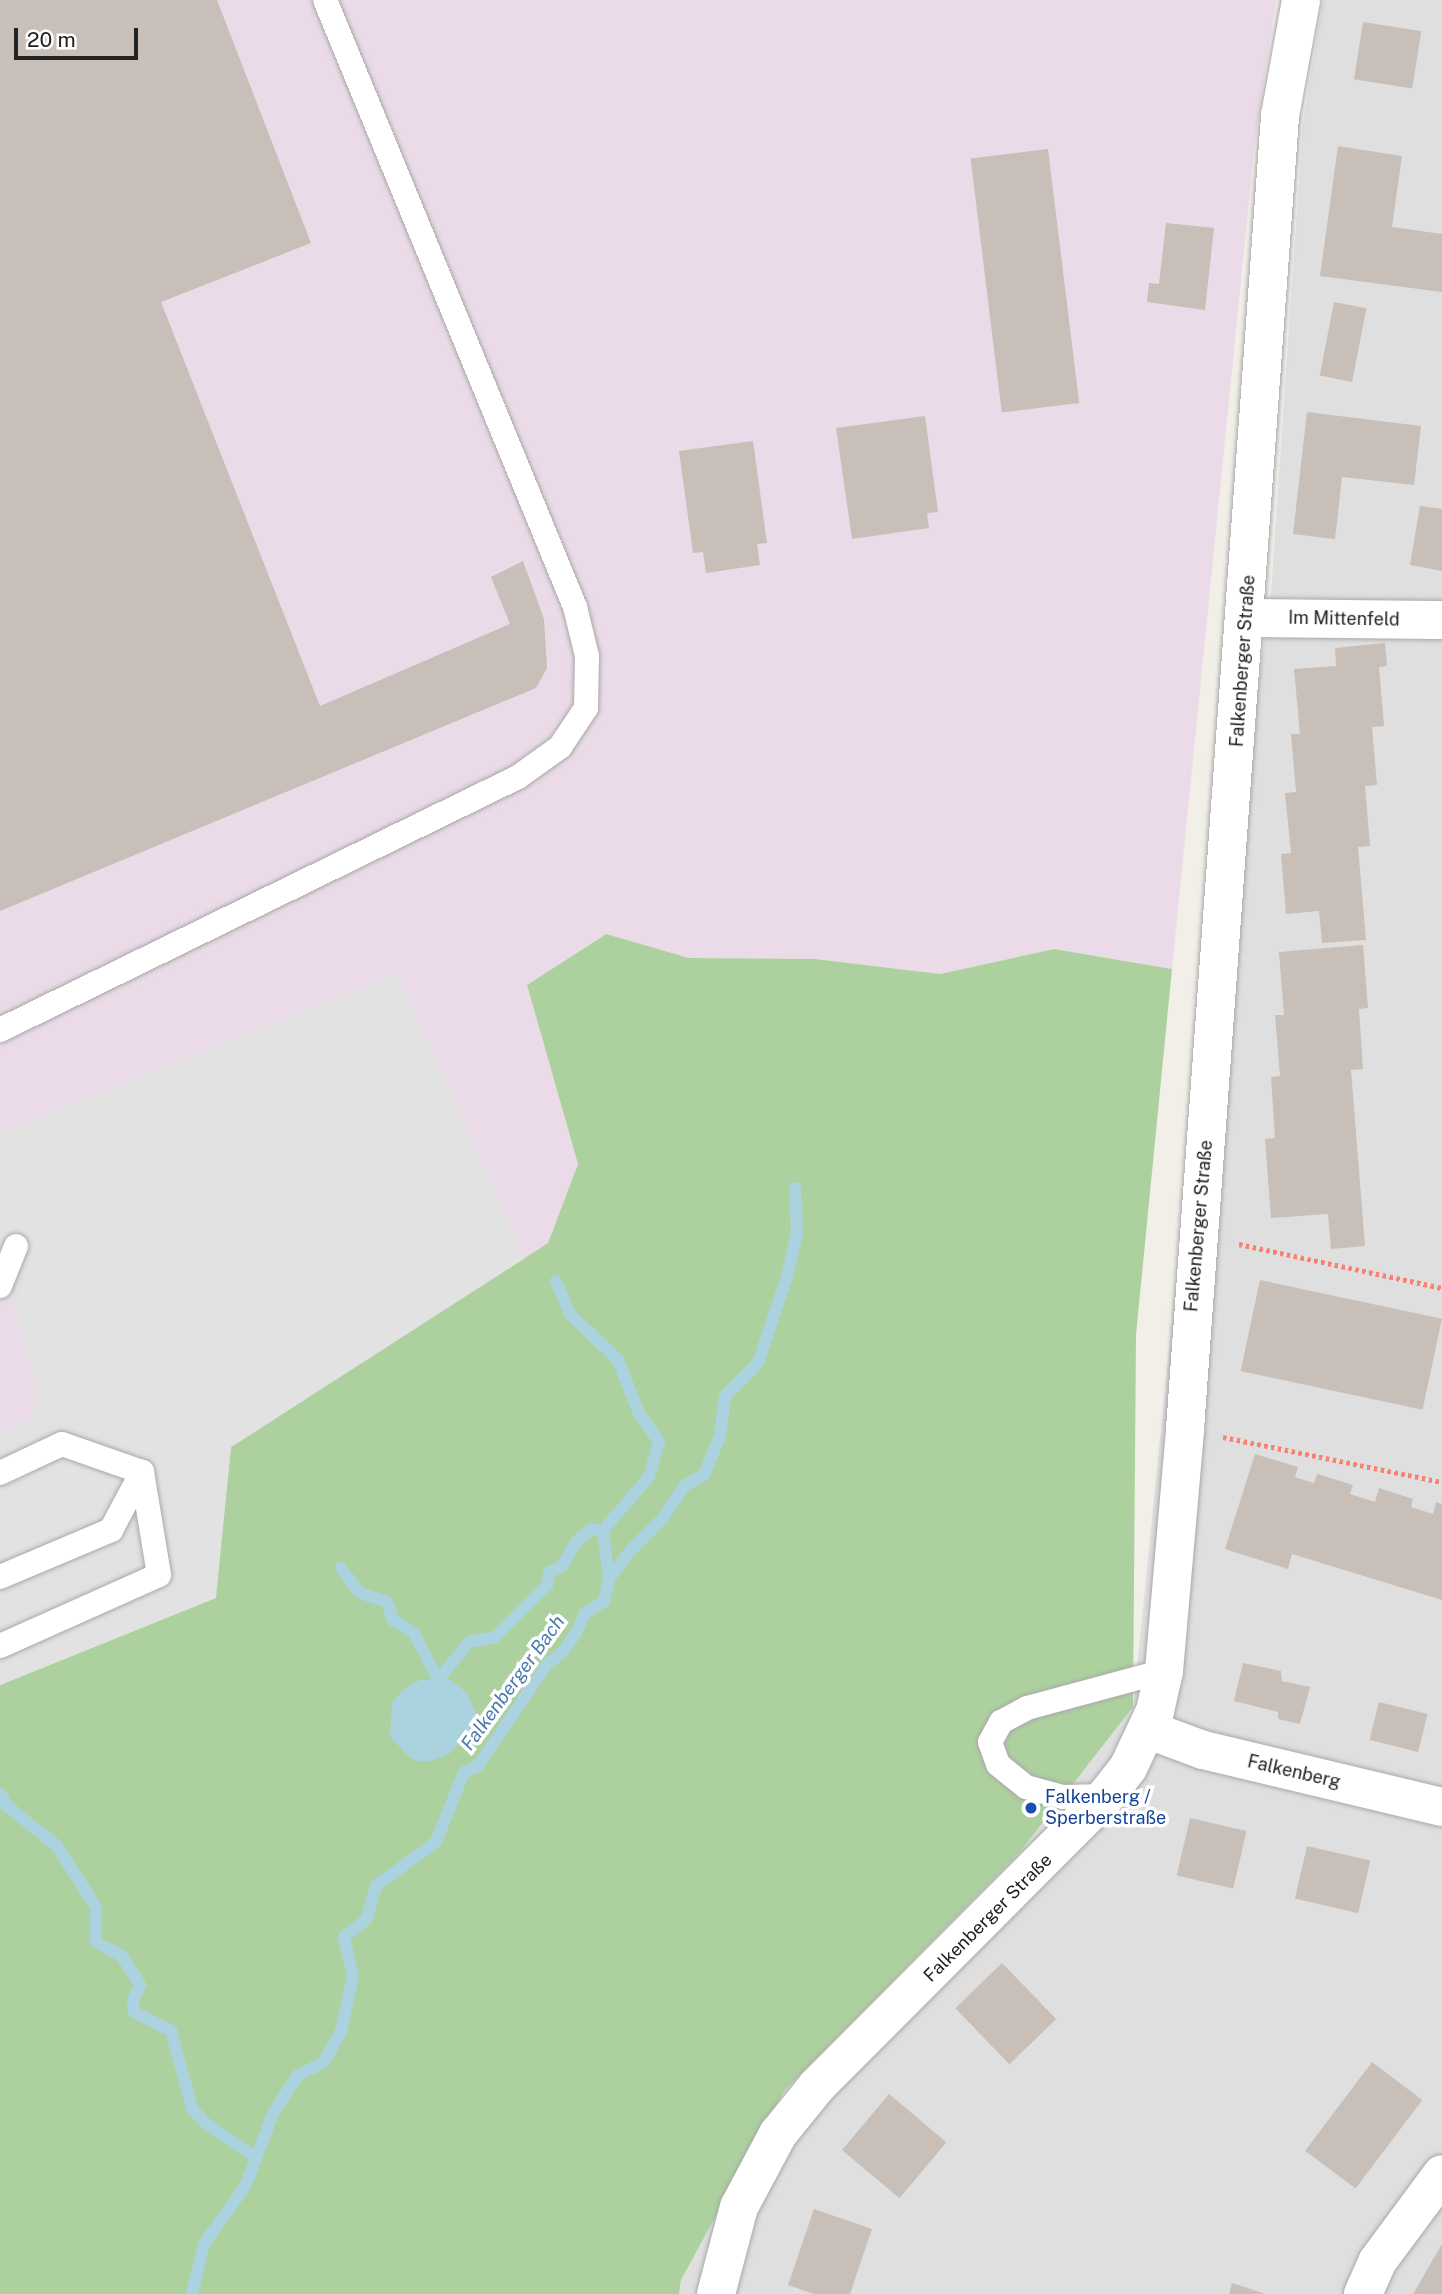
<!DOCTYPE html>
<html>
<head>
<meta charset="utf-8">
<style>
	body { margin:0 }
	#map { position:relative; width:1442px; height:2294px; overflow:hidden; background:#f2efe9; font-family:"Public Sans",sans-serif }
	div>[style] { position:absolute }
	.residential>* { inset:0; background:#e0dfdf }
	.industrial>* { inset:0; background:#ebdbe8 }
	.forest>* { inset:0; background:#add19e }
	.parking>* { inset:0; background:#e2e2e2 }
	.water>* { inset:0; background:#aad3df }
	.stream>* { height:12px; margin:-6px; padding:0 6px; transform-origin:6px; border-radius:6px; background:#aad3df }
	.building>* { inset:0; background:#c7bfb8; transform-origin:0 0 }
	.path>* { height:4.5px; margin-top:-2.25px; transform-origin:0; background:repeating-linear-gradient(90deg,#fa8072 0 3.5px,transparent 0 7px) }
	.roads { filter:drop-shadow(0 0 2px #a9a9a9) drop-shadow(0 0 2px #a9a9a9) }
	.lane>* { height:24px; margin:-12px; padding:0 12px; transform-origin:12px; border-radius:12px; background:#fff }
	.street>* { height:38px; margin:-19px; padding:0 19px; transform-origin:19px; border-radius:19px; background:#fff }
	.dots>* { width:19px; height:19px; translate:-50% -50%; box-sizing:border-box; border:4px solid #fff; border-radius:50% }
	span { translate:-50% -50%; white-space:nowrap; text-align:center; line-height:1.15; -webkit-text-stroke:7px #fff; paint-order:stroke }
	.street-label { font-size:18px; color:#222 }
	.transit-label { font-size:18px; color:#164399 }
	.left { translate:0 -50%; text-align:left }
	.water-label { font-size:19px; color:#4a7aab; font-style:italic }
	.scale { position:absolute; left:14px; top:28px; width:124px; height:32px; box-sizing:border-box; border:4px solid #222; border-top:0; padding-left:9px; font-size:21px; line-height:24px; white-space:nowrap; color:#222; -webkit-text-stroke:5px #fff; paint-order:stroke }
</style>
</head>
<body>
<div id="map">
	<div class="residential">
		<div style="clip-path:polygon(1323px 0,1442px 0,1442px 2294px,679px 2294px,681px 2280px,784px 2091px,1019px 1853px,1133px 1707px,1174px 1300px,1271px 593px,1303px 122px)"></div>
	</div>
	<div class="industrial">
		<div style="clip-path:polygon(0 0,1276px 0,1255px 141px,1172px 969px,1054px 949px,940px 974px,815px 959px,689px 958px,605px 934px,527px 985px,578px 1164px,548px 1243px,232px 1447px,216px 1598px,0 1685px)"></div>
	</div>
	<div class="forest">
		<div style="clip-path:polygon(606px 934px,689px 958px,815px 959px,940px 974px,1054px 949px,1172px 969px,1136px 1335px,1133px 1707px,1019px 1853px,784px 2091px,681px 2280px,679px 2294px,0 2294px,0 1685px,215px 1598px,231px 1447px,548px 1243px,578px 1164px,527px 985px)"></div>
	</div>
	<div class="parking">
		<div style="clip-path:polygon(398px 973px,525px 1258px,231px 1447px,216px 1598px,0 1685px,0 1432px,32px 1417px,36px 1390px,0 1251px,0 1133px)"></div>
	</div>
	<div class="water">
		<div style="clip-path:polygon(420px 1680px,451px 1680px,467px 1693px,475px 1711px,474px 1725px,449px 1754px,431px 1761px,417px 1761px,407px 1755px,390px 1736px,392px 1703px,406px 1687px)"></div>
	</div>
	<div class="stream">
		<div style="left:556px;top:1281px;width:36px;rotate:67deg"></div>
		<div style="left:570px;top:1314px;width:66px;rotate:43.8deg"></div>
		<div style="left:618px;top:1360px;width:55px;rotate:68.6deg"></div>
		<div style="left:638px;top:1411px;width:37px;rotate:56deg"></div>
		<div style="left:659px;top:1442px;width:36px;rotate:106deg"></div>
		<div style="left:649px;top:1477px;width:70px;rotate:131deg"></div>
		<div style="left:603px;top:1530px;width:49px;rotate:83deg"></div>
		<div style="left:341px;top:1568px;width:31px;rotate:53deg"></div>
		<div style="left:360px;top:1593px;width:28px;rotate:18deg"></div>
		<div style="left:387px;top:1602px;width:19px;rotate:72deg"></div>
		<div style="left:393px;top:1620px;width:25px;rotate:32deg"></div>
		<div style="left:414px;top:1633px;width:53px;rotate:62.9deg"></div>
		<div style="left:438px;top:1680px;width:49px;rotate:-50.8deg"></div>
		<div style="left:469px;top:1642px;width:26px;rotate:-11deg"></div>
		<div style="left:495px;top:1637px;width:74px;rotate:-45deg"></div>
		<div style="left:547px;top:1585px;width:13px;rotate:-81deg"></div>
		<div style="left:549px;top:1572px;width:13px;rotate:-23deg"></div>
		<div style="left:561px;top:1567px;width:31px;rotate:-58deg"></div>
		<div style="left:577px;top:1541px;width:17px;rotate:-40deg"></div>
		<div style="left:590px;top:1530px;width:13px"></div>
		<div style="left:0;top:1793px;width:13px;rotate:63deg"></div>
		<div style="left:6px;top:1805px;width:65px;rotate:38.8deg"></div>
		<div style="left:57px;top:1846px;width:72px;rotate:57.4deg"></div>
		<div style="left:96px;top:1907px;width:35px;rotate:90deg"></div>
		<div style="left:96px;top:1942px;width:30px;rotate:28deg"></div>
		<div style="left:122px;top:1956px;width:34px;rotate:58deg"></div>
		<div style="left:140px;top:1985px;width:17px;rotate:114deg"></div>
		<div style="left:133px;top:2001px;width:11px;rotate:85deg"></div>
		<div style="left:134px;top:2012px;width:42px;rotate:27.2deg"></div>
		<div style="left:171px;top:2031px;width:80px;rotate:74.7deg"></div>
		<div style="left:192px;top:2108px;width:20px;rotate:49deg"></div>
		<div style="left:205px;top:2123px;width:59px;rotate:34deg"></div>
		<div style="left:192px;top:2294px;width:51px;rotate:-76.5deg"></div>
		<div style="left:204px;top:2244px;width:72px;rotate:-54.6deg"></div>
		<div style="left:246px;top:2185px;width:77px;rotate:-69.4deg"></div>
		<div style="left:273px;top:2113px;width:45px;rotate:-56.7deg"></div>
		<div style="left:298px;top:2075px;width:28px;rotate:-26deg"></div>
		<div style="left:323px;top:2063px;width:36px;rotate:-60deg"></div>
		<div style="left:341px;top:2032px;width:57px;rotate:-77.9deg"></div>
		<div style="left:353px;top:1976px;width:40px;rotate:-103deg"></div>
		<div style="left:344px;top:1937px;width:28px;rotate:-38deg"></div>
		<div style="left:366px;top:1920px;width:37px;rotate:-73deg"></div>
		<div style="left:377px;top:1885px;width:73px;rotate:-36.1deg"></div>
		<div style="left:436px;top:1842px;width:75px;rotate:-68.2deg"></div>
		<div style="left:464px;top:1772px;width:15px;rotate:-23deg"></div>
		<div style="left:478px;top:1766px;width:123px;rotate:-55.9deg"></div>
		<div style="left:547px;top:1664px;width:17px;rotate:-36deg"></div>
		<div style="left:561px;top:1654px;width:26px;rotate:-54deg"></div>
		<div style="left:576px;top:1633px;width:22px;rotate:-66deg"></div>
		<div style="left:585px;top:1613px;width:22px;rotate:-32deg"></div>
		<div style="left:604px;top:1601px;width:23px;rotate:-77deg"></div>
		<div style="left:609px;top:1579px;width:36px;rotate:-53deg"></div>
		<div style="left:631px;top:1550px;width:44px;rotate:-45deg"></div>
		<div style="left:662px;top:1519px;width:40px;rotate:-56deg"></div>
		<div style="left:684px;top:1486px;width:23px;rotate:-29deg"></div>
		<div style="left:704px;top:1475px;width:42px;rotate:-67.7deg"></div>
		<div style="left:720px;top:1436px;width:40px;rotate:-82.9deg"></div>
		<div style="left:725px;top:1396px;width:47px;rotate:-45deg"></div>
		<div style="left:758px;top:1363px;width:88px;rotate:-71.4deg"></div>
		<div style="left:786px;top:1280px;width:48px;rotate:-76.8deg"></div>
		<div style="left:797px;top:1233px;width:45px;rotate:-92.5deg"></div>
	</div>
	<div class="building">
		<div style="clip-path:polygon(0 0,217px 0,311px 243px,161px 302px,320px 706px,510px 624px,491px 577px,523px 561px,544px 619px,547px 668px,536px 688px,0 911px)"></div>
		<div style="left:1363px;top:22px;width:59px;height:58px;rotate:9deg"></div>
		<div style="clip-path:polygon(1338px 146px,1402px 156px,1392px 227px,1442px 234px,1442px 292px,1320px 276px)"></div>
		<div style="left:1048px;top:149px;width:256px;height:78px;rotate:83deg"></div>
		<div style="clip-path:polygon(1166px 223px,1214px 228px,1205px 310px,1147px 302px,1149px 283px,1159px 284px)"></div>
		<div style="left:1334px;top:302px;width:33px;height:75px;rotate:11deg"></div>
		<div style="clip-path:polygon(1307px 412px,1421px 426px,1414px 485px,1342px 477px,1335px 539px,1293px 534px)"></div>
		<div style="clip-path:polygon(925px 416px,938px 512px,927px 513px,929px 528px,852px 539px,836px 428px)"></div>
		<div style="clip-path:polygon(753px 441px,767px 543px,757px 544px,760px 565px,706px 573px,703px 552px,693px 553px,679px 451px)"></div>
		<div style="clip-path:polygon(1420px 506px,1442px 509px,1442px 571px,1410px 565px)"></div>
		<div style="clip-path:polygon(1385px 643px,1387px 666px,1379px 667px,1384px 726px,1372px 727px,1377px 785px,1365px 786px,1370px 846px,1358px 847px,1366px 940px,1322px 943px,1319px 911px,1286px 914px,1281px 854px,1291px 853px,1285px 793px,1296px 792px,1291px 734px,1300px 734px,1294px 669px,1336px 666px,1335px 648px)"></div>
		<div style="clip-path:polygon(1363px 945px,1368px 1008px,1359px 1009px,1363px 1069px,1351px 1070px,1365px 1246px,1331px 1249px,1328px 1214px,1271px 1218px,1265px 1139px,1275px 1138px,1271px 1077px,1280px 1076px,1275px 1015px,1284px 1015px,1279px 952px)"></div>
		<div style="left:1260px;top:1280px;width:186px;height:93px;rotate:12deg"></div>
		<div style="clip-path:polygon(1255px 1454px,1298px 1467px,1295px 1477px,1314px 1483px,1317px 1474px,1353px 1485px,1350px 1494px,1375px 1502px,1379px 1488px,1413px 1499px,1411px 1507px,1433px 1514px,1436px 1502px,1442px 1504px,1442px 1600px,1292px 1554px,1288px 1569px,1225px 1549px)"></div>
		<div style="clip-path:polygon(1243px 1663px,1281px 1671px,1282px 1681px,1310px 1687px,1300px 1724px,1278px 1719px,1278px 1712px,1234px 1701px)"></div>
		<div style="left:1379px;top:1702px;width:50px;height:39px;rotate:14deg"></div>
		<div style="left:1190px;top:1818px;width:58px;height:59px;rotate:13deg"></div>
		<div style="left:1307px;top:1846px;width:65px;height:54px;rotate:13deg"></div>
		<div style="left:1002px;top:1963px;width:78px;height:65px;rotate:46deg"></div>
		<div style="left:1372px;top:2062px;width:63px;height:111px;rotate:37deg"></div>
		<div style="left:889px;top:2094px;width:75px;height:73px;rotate:40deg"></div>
		<div style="clip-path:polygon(814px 2209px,872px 2229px,850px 2294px,814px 2294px,788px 2285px)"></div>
		<div style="clip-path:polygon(1442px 2244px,1442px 2294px,1413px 2294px)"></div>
		<div style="clip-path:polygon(1232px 2283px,1263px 2293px,1263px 2294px,1229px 2294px)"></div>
	</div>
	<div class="path">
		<div style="left:1239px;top:1244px;width:208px;rotate:12.2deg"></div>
		<div style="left:1223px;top:1437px;width:224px;rotate:11.6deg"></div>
	</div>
	<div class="roads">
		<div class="lane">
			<div style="left:0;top:1030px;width:576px;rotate:-26.03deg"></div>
			<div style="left:518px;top:777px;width:52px;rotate:-35.5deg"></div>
			<div style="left:560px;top:747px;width:47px;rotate:-56.3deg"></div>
			<div style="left:586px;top:708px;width:52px;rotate:-88.9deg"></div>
			<div style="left:587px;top:656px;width:50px;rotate:-103.8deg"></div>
			<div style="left:575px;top:607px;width:656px;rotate:-112.38deg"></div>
			<div style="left:0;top:1286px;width:43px;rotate:-68.2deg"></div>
			<div style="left:0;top:1473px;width:68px;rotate:-25.1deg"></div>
			<div style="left:62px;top:1444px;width:85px;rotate:19.3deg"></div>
			<div style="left:142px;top:1472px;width:104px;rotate:80.6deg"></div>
			<div style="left:159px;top:1575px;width:174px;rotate:155.9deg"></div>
			<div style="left:0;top:1577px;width:121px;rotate:-22.9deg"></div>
			<div style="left:111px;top:1530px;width:66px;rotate:-61.9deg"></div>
			<div style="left:1106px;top:1796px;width:43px;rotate:178.7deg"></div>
			<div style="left:1063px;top:1797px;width:38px;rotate:-165deg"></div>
			<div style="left:1026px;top:1787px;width:36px;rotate:-141deg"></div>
			<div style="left:998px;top:1764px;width:23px;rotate:-110deg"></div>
			<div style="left:990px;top:1742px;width:23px;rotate:-61deg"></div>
			<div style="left:1001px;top:1722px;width:30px;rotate:-28deg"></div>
			<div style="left:1027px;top:1708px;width:142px;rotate:-15.1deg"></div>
		</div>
		<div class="street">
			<div style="left:1247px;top:618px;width:195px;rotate:0.6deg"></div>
			<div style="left:1149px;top:1730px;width:58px;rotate:20.3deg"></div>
			<div style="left:1203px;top:1750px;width:246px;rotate:13.4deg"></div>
			<div style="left:716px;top:2294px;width:90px;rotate:-75.2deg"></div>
			<div style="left:739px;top:2207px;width:83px;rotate:-61.9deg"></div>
			<div style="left:778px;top:2134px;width:62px;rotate:-50.9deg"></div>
			<div style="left:817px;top:2086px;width:409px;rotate:-45.1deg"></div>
			<div style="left:1106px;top:1796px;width:36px;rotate:-52deg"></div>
			<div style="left:1128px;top:1768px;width:63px;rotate:-64.7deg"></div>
			<div style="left:1155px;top:1711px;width:41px;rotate:-77.3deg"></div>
			<div style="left:1164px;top:1671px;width:243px;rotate:-85deg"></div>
			<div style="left:1185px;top:1429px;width:1316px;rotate:-85.86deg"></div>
			<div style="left:1280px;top:116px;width:118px;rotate:-79.7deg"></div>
			<div style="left:1363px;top:2294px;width:35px;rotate:-66deg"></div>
			<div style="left:1377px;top:2262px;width:109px;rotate:-53.5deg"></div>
		</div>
	</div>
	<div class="dots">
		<div style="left:1031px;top:1808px;background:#1a4fb4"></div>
	</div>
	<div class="street-label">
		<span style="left:1344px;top:619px;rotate:1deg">Im Mittenfeld</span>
		<span style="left:1243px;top:661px;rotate:-86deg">Falkenberger Straße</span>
		<span style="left:1199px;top:1226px;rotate:-85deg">Falkenberger Straße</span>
		<span style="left:1294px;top:1772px;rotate:13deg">Falkenberg</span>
		<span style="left:988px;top:1918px;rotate:-45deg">Falkenberger Straße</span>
	</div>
	<div class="transit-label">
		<span class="left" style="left:1045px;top:1808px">Falkenberg /<br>Sperberstraße</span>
	</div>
	<div class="water-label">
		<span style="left:513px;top:1683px;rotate:-54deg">Falkenberger Bach</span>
	</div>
	<div class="scale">20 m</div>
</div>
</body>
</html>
